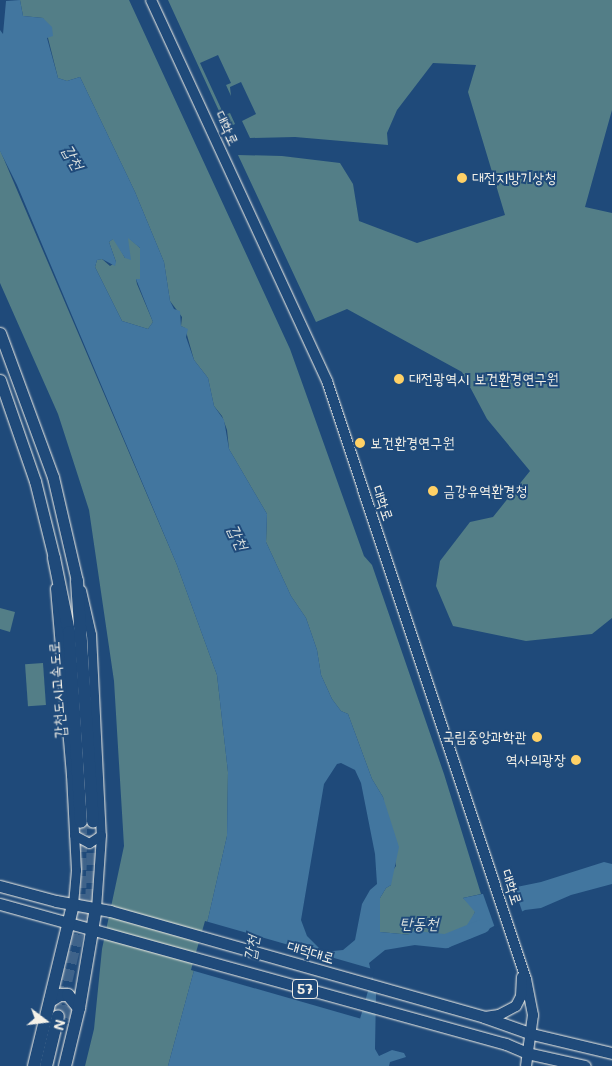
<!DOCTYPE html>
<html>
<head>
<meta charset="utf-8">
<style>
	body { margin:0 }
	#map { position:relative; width:612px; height:1066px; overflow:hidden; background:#1f4a7a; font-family:Mali,"Poor Story",sans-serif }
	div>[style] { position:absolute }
	.green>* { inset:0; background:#537e87; transform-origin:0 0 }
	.water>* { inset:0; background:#42769f }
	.pier>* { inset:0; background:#1f4a7a; transform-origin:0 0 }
	.river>* { height:14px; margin:-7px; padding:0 7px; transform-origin:7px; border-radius:7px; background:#42769f }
	.trunk-tunnel>* { height:12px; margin-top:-6px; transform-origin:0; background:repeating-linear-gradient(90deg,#3f638a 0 12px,transparent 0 18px) }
	.roads { filter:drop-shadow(0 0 1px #f4f1e8) drop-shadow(0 0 1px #f4f1e8) }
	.tertiary>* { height:9px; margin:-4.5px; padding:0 4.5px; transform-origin:4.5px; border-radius:4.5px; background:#1f4a7a }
	.secondary>* { height:10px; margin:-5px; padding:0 5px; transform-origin:5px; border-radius:5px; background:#1f4a7a }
	.primary>* { height:11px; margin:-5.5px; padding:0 5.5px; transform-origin:5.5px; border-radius:5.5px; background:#1f4a7a }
	.trunk>* { height:12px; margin:-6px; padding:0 6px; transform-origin:6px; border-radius:6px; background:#1f4a7a }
	.dots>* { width:14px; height:14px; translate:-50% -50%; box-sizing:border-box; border:2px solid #1f4a7a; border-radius:50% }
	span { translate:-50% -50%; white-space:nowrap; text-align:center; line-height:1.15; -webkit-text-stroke:4px #1f4a7a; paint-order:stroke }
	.shield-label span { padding:1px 4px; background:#1f4a7a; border:1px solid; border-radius:4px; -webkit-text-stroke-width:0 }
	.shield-label { font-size:14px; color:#f4f1e8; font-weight:700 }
	.street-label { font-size:15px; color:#f4f1e8 }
	.poi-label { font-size:15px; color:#f4f1e8 }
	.left { translate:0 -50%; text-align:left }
	.right { translate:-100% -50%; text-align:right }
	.water-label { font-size:16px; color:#d9dfdd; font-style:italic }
	.north { position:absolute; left:20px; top:996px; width:50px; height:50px; -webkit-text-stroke:4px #1f4a7a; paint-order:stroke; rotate:105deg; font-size:14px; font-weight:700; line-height:20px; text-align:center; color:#f4f1e8 }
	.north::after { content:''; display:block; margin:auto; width:18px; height:22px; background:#f4f1e8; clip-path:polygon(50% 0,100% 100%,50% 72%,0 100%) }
</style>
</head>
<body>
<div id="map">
	<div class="green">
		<div style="clip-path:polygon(20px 0,129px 0,290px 349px,364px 556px,372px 565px,444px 774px,481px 894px,463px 898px,474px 907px,475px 912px,466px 931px,433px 937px,380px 932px,380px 898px,386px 888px,391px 885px,391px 873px,396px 866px,383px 797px,372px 779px,348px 714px,341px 711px,332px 699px,321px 675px,317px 650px,306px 618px,291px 596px,266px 542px,267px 514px,229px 449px,227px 430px,222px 416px,214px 406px,208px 378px,194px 360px,185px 328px,181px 326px,182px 317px,170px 301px,164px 262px,135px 192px,80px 77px,67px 81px,58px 78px,43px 18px,23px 16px)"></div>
		<div style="clip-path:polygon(168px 0,612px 0,612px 110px,585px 207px,612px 213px,612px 618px,592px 634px,526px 641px,453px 626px,436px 586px,440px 561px,470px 522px,493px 517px,530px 471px,487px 419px,462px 372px,347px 309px,316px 322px,238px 155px,282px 156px,340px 163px,353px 184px,359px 221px,417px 243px,505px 215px,468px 92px,476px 65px,433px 63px,397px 110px,387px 133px,388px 145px,295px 137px,250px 138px,242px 121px,256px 114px,241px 82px,230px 87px,231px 96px,226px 85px,231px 83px,218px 55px,200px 63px,224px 115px,230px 113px,235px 124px,231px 126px,233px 135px,230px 135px)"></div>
		<div style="clip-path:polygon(0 150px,177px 565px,217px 675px,228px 772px,227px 836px,208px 919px,168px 1066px,85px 1066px,94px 1029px,102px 949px,124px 846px,114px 681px,89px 510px,58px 414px,0 283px)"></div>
		<div style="clip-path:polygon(128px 237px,140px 248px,140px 279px,136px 279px,137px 284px,153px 322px,148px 329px,122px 321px,95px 267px,97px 260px,102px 259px,110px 266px,116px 262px,109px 242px,114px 238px,125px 258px)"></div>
		<div style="clip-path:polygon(0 608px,15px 612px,10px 632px,0 629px)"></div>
		<div style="left:43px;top:663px;width:42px;height:18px;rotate:86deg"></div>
	</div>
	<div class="water">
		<div style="clip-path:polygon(evenodd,20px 0,23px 16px,43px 18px,52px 27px,53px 36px,47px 38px,58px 78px,67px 81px,80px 77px,135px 192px,164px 262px,170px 301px,174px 309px,180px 311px,181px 326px,188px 329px,186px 337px,194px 360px,208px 378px,214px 406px,224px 420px,229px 449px,267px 514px,266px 542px,291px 596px,306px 618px,317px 650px,321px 675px,332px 699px,341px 711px,348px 714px,372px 779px,383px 797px,399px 847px,391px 885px,386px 888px,380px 898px,380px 932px,433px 937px,433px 942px,385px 950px,369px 963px,376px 994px,375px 1049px,379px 1056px,392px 1050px,404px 1053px,406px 1057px,390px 1062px,389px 1066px,168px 1066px,208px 919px,227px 836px,228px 772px,217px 675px,177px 565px,17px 185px,0 151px,0 30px,3px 34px,6px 1px,20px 0,128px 238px,140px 248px,140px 279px,136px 279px,153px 322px,148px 329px,122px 321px,95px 267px,97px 260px,102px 259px,115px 266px,116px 262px,109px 242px,113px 239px,125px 258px,131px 260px,128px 238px,20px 0,341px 763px,355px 770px,361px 783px,375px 854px,377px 884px,370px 890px,362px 904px,355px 940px,343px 950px,323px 952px,307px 936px,301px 920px,324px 784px,337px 764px,341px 763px)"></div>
		<div style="clip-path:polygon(604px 862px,612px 864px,612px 884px,571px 895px,541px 908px,525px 910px,469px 939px,467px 925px,475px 912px,463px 898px,541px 882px)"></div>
	</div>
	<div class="pier">
		<div style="clip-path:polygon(513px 884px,523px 914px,495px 928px,482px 891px)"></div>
		<div style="left:205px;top:921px;width:176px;height:51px;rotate:16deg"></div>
	</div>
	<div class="river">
		<div style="left:415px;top:938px;width:31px;rotate:6deg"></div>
		<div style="left:446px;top:941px;width:40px;rotate:-22deg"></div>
	</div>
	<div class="trunk-tunnel">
		<div style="left:91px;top:919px;width:98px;rotate:-88.8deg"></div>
		<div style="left:58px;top:1016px;width:95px;rotate:-76.6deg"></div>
		<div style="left:80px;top:924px;width:102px;rotate:-89.4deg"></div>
		<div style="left:69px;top:1019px;width:28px;rotate:-75deg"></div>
	</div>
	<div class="roads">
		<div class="tertiary">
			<div style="left:55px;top:588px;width:188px;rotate:85.1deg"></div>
			<div style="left:71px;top:775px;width:95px;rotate:87deg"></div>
			<div style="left:76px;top:870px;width:35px;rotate:95deg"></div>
			<div style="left:81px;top:590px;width:45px;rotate:77.2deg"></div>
			<div style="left:91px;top:634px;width:201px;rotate:87.2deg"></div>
			<div style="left:101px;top:835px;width:73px;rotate:93.9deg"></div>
			<div style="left:74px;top:835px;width:17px;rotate:28deg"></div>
			<div style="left:89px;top:843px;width:14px;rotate:-34deg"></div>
		</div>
		<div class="secondary">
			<div style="left:151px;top:0;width:420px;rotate:65.2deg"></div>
			<div style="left:327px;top:381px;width:630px;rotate:71.59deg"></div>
			<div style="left:526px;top:979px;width:37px;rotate:79deg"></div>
			<div style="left:533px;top:1015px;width:51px;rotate:97.8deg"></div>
			<div style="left:485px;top:1017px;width:14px;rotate:-8deg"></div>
			<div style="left:499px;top:1015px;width:19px;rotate:-28deg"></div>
			<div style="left:516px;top:1006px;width:11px;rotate:-63deg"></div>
			<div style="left:521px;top:996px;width:19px;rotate:-87deg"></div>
		</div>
		<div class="primary">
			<div style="left:0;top:333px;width:153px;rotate:69.8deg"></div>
			<div style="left:53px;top:477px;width:107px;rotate:77deg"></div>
			<div style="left:0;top:380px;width:107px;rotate:70.9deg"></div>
			<div style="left:35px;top:481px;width:79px;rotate:76.1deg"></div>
			<div style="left:0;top:886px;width:58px;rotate:15deg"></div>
			<div style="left:56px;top:901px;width:55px;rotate:10.5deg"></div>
			<div style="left:110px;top:911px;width:389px;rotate:15.8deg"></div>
			<div style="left:484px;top:1017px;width:51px;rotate:19.5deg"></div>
			<div style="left:532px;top:1034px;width:82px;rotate:13.4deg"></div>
			<div style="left:0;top:904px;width:525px;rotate:15.47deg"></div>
			<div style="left:506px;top:1044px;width:23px;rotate:23deg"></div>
			<div style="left:527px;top:1053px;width:59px;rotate:12.6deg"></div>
		</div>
		<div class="trunk">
			<div style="left:54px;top:558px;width:76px;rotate:78.5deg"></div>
			<div style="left:69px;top:632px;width:190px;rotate:86.4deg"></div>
			<div style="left:77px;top:581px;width:241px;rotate:86.2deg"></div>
			<div style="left:50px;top:1001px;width:12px;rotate:-31deg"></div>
			<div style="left:60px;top:995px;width:8px"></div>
			<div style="left:68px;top:995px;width:17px;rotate:50deg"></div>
			<div style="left:34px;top:1066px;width:166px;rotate:-76.4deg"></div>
			<div style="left:46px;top:1066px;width:51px;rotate:-76.5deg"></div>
			<div style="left:65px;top:1066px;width:60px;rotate:-76.4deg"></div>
			<div style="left:79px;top:1008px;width:101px;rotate:-80.4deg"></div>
		</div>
	</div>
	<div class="dots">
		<div style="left:462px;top:178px;background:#ffd166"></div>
		<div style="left:399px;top:379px;background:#ffd166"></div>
		<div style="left:360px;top:443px;background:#ffd166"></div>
		<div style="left:433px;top:491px;background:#ffd166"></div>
		<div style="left:537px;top:737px;background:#ffd166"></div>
		<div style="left:576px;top:760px;background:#ffd166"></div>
	</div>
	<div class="shield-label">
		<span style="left:305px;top:989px">57</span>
	</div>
	<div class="street-label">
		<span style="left:227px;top:128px;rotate:65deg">대학로</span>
		<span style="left:383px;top:503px;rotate:71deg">대학로</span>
		<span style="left:57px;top:690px;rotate:-94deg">갑천도시고속도로</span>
		<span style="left:512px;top:887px;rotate:72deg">대학로</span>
		<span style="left:311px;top:952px;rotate:16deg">대덕대로</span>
	</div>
	<div class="poi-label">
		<span class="left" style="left:472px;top:178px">대전지방기상청</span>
		<span class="left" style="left:409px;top:379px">대전광역시 보건환경연구원</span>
		<span class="left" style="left:370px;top:443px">보건환경연구원</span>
		<span class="left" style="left:443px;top:491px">금강유역환경청</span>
		<span class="right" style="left:527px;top:737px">국립중앙과학관</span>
		<span class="right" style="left:566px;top:760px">역사의광장</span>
	</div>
	<div class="water-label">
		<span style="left:73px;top:157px;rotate:60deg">갑천</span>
		<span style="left:238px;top:537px;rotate:65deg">갑천</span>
		<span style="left:419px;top:923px">탄동천</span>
		<span style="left:251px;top:948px;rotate:-81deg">갑천</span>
	</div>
	<div class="north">N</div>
</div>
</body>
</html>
